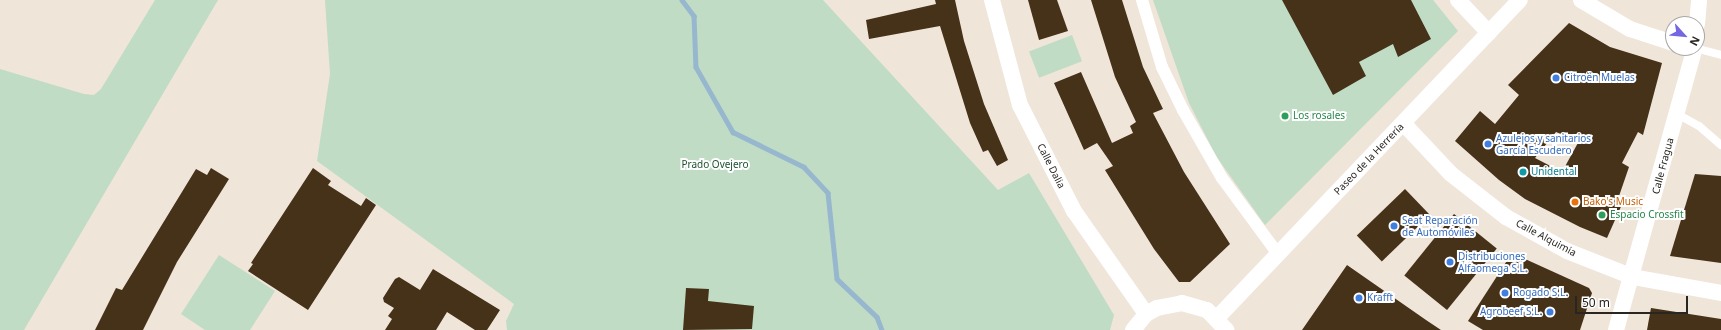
<!DOCTYPE html>
<html>
<head>
<meta charset="utf-8">
<style>
	body { margin:0 }
	#map { position:relative; width:1721px; height:330px; overflow:hidden; background:#efe5d9; font-family:"Noto Sans",sans-serif }
	div>[style] { position:absolute }
	.green>* { inset:0; background:#c0dcc5; transform-origin:0 0 }
	.stream>* { height:4.5px; margin:-2.25px; padding:0 2.25px; transform-origin:2.25px; border-radius:2.25px; background:#96b7ce }
	.building>* { inset:0; background:#463119; transform-origin:0 0 }
	.service>* { height:8px; margin:-4px; padding:0 4px; transform-origin:4px; border-radius:4px; background:#fff }
	.pedestrian>* { height:12px; margin:-6px; padding:0 6px; transform-origin:6px; border-radius:6px; background:#fff }
	.minor>* { height:16px; margin:-8px; padding:0 8px; transform-origin:8px; border-radius:8px; background:#fff }
	.dots>* { width:11px; height:11px; translate:-50% -50%; box-sizing:border-box; border:2px solid #fff; border-radius:50% }
	span { translate:-50% -50%; white-space:nowrap; text-align:center; line-height:1.15; -webkit-text-stroke:4px #fff; paint-order:stroke }
	.shop-label { font-size:10px; color:#366cbe }
	.left { translate:0 -50%; text-align:left }
	.right { translate:-100% -50%; text-align:right }
	.leisure-label { font-size:10px; color:#27864d }
	.street-label { font-size:10px; color:#292520 }
	.park-label { font-size:10px; color:#1e502e }
	.culture-label { font-size:10px; color:#0d838f }
	.food-label { font-size:10px; color:#c56008 }
	.north { position:absolute; left:1665px; top:16px; width:40px; height:40px; box-sizing:border-box; background:#fff; border:1px solid #a9a8a6; border-radius:50%; rotate:117deg; font-size:11px; font-weight:700; line-height:16px; text-align:center; color:#292520 }
	.north::after { content:''; display:block; margin:auto; width:14px; height:18px; background:#7467e1; clip-path:polygon(50% 0,100% 100%,50% 72%,0 100%) }
	.scale { position:absolute; left:1575px; top:296px; width:113px; height:18px; box-sizing:border-box; border:2px solid #292520; border-top:0; padding-left:5px; font-size:12px; line-height:14px; white-space:nowrap; color:#292520; -webkit-text-stroke:3px #fff; paint-order:stroke }
</style>
</head>
<body>
<div id="map">
	<div class="green">
		<div style="clip-path:polygon(155px 0,218px 0,24px 330px,0 330px,0 69px,84px 94px,94px 95px,101px 89px)"></div>
		<div style="clip-path:polygon(325px 0,823px 0,998px 190px,1029px 173px,1114px 315px,1110px 330px,507px 330px,506px 321px,514px 304px,317px 161px,330px 74px)"></div>
		<div style="clip-path:polygon(1153px 0,1433px 0,1458px 31px,1265px 225px,1216px 156px,1189px 103px)"></div>
		<div style="left:1072px;top:35px;width:28px;height:46px;rotate:69deg"></div>
		<div style="clip-path:polygon(219px 255px,275px 291px,250px 330px,205px 330px,181px 314px)"></div>
	</div>
	<div class="stream">
		<div style="left:682px;top:0;width:20px;rotate:53deg"></div>
		<div style="left:694px;top:16px;width:51px;rotate:87.8deg"></div>
		<div style="left:696px;top:67px;width:75px;rotate:60.4deg"></div>
		<div style="left:733px;top:132px;width:79px;rotate:26.2deg"></div>
		<div style="left:804px;top:167px;width:35px;rotate:47deg"></div>
		<div style="left:828px;top:193px;width:86px;rotate:84deg"></div>
		<div style="left:837px;top:279px;width:55px;rotate:43.5deg"></div>
		<div style="left:877px;top:317px;width:14px;rotate:69deg"></div>
	</div>
	<div class="building">
		<div style="clip-path:polygon(935px 0,955px 0,964px 41px,984px 104px,1008px 160px,997px 166px,988px 150px,983px 152px,970px 123px,940px 26px,869px 39px,866px 20px,936px 4px)"></div>
		<div style="clip-path:polygon(1028px 0,1057px 0,1068px 31px,1039px 40px)"></div>
		<div style="clip-path:polygon(1091px 0,1122px 0,1143px 67px,1163px 109px,1153px 113px,1184px 172px,1230px 244px,1190px 282px,1179px 282px,1154px 249px,1105px 170px,1113px 166px,1097px 143px,1084px 150px,1054px 83px,1081px 72px,1112px 143px,1133px 133px,1130px 126px,1136px 122px,1115px 77px)"></div>
		<div style="clip-path:polygon(1282px 0,1411px 0,1431px 39px,1398px 57px,1393px 44px,1359px 62px,1366px 76px,1333px 95px)"></div>
		<div style="clip-path:polygon(evenodd,1569px 23px,1610px 47px,1662px 63px,1643px 135px,1638px 132px,1622px 163px,1629px 167px,1618px 199px,1623px 202px,1607px 238px,1580px 227px,1525px 199px,1499px 180px,1455px 141px,1480px 111px,1495px 124px,1519px 95px,1508px 85px,1569px 23px,1556px 132px,1579px 141px,1562px 172px,1535px 158px,1556px 132px)"></div>
		<div style="clip-path:polygon(211px 168px,229px 179px,177px 262px,143px 330px,95px 330px,116px 288px,122px 290px,196px 169px,207px 175px)"></div>
		<div style="clip-path:polygon(313px 168px,331px 181px,328px 185px,361px 206px,366px 198px,376px 205px,308px 310px,248px 271px,253px 264px,251px 263px)"></div>
		<div style="clip-path:polygon(1695px 174px,1721px 176px,1721px 263px,1670px 256px)"></div>
		<div style="left:1405px;top:189px;width:36px;height:67px;rotate:46deg"></div>
		<div style="left:1454px;top:214px;width:55px;height:79px;rotate:39deg"></div>
		<div style="clip-path:polygon(1512px 253px,1589px 288px,1592px 293px,1580px 330px,1483px 330px,1468px 321px)"></div>
		<div style="clip-path:polygon(1347px 265px,1426px 320px,1441px 330px,1302px 330px)"></div>
		<div style="clip-path:polygon(433px 269px,500px 310px,487px 330px,475px 330px,447px 312px,436px 330px,385px 330px,392px 319px,388px 316px,394px 308px,384px 302px,383px 298px,395px 279px,399px 277px,420px 290px)"></div>
		<div style="clip-path:polygon(686px 288px,709px 289px,708px 301px,754px 306px,752px 329px,683px 330px)"></div>
		<div style="clip-path:polygon(1651px 308px,1721px 319px,1721px 330px,1647px 330px)"></div>
	</div>
	<div class="service">
		<div style="left:1695px;top:48px;width:27px;rotate:15deg"></div>
		<div style="left:1677px;top:114px;width:25px;rotate:29deg"></div>
		<div style="left:1699px;top:126px;width:29px;rotate:41deg"></div>
	</div>
	<div class="pedestrian">
		<div style="left:1142px;top:0;width:70px;rotate:73.4deg"></div>
		<div style="left:1162px;top:67px;width:48px;rotate:64deg"></div>
		<div style="left:1183px;top:110px;width:78px;rotate:60.2deg"></div>
		<div style="left:1222px;top:178px;width:94px;rotate:53.6deg"></div>
	</div>
	<div class="minor">
		<div style="left:992px;top:0;width:109px;rotate:75.1deg"></div>
		<div style="left:1020px;top:105px;width:119px;rotate:63deg"></div>
		<div style="left:1074px;top:211px;width:126px;rotate:55deg"></div>
		<div style="left:1458px;top:0;width:45px;rotate:46.8deg"></div>
		<div style="left:1581px;top:0;width:57px;rotate:30.6deg"></div>
		<div style="left:1630px;top:29px;width:45px;rotate:18deg"></div>
		<div style="left:1697px;top:24px;width:24px;rotate:-85deg"></div>
		<div style="left:1403px;top:123px;width:70px;rotate:46.7deg"></div>
		<div style="left:1451px;top:174px;width:70px;rotate:38deg"></div>
		<div style="left:1506px;top:217px;width:70px;rotate:29.1deg"></div>
		<div style="left:1567px;top:251px;width:71px;rotate:21.5deg"></div>
		<div style="left:1633px;top:277px;width:89px;rotate:10.3deg"></div>
		<div style="left:1217px;top:318px;width:439px;rotate:-46.4deg"></div>
		<div style="left:1133px;top:330px;width:21px;rotate:-51deg"></div>
		<div style="left:1146px;top:314px;width:13px;rotate:-29deg"></div>
		<div style="left:1157px;top:308px;width:25px;rotate:-11deg"></div>
		<div style="left:1182px;top:303px;width:26px;rotate:16deg"></div>
		<div style="left:1207px;top:310px;width:28px;rotate:46deg"></div>
		<div style="left:1616px;top:330px;width:293px;rotate:-74.4deg"></div>
	</div>
	<div class="dots">
		<div style="left:1556px;top:78px;background:#3f7fe0"></div>
		<div style="left:1285px;top:116px;background:#2e9e5b"></div>
		<div style="left:1488px;top:144px;background:#3f7fe0"></div>
		<div style="left:1523px;top:172px;background:#0f9aa8"></div>
		<div style="left:1575px;top:202px;background:#e8710a"></div>
		<div style="left:1602px;top:215px;background:#2e9e5b"></div>
		<div style="left:1394px;top:226px;background:#3f7fe0"></div>
		<div style="left:1450px;top:262px;background:#3f7fe0"></div>
		<div style="left:1505px;top:293px;background:#3f7fe0"></div>
		<div style="left:1359px;top:298px;background:#3f7fe0"></div>
		<div style="left:1550px;top:312px;background:#3f7fe0"></div>
	</div>
	<div class="shop-label">
		<span class="left" style="left:1564px;top:78px">Citroën Muelas</span>
		<span class="left" style="left:1496px;top:144px">Azulejos y sanitarios<br>García Escudero</span>
		<span class="left" style="left:1402px;top:226px">Seat Reparación<br>de Automóviles</span>
		<span class="left" style="left:1458px;top:262px">Distribuciones<br>Alfaomega S.L.</span>
		<span class="left" style="left:1513px;top:293px">Rogado S.L.</span>
		<span class="left" style="left:1367px;top:298px">Krafft</span>
		<span class="right" style="left:1542px;top:312px">Agrobeef S.L.</span>
	</div>
	<div class="leisure-label">
		<span class="left" style="left:1293px;top:116px">Los rosales</span>
		<span class="left" style="left:1610px;top:215px">Espacio Crossfit</span>
	</div>
	<div class="street-label">
		<span style="left:1369px;top:159px;rotate:-46deg">Paseo de la Herrería</span>
		<span style="left:1051px;top:166px;rotate:63deg">Calle Dalia</span>
		<span style="left:1663px;top:166px;rotate:-75deg">Calle Fragua</span>
		<span style="left:1546px;top:238px;rotate:28deg">Calle Alquimia</span>
	</div>
	<div class="park-label">
		<span style="left:715px;top:165px">Prado Ovejero</span>
	</div>
	<div class="culture-label">
		<span class="left" style="left:1531px;top:172px">Unidental</span>
	</div>
	<div class="food-label">
		<span class="left" style="left:1583px;top:202px">Bako's Music</span>
	</div>
	<div class="north">N</div>
	<div class="scale">50 m</div>
</div>
</body>
</html>
